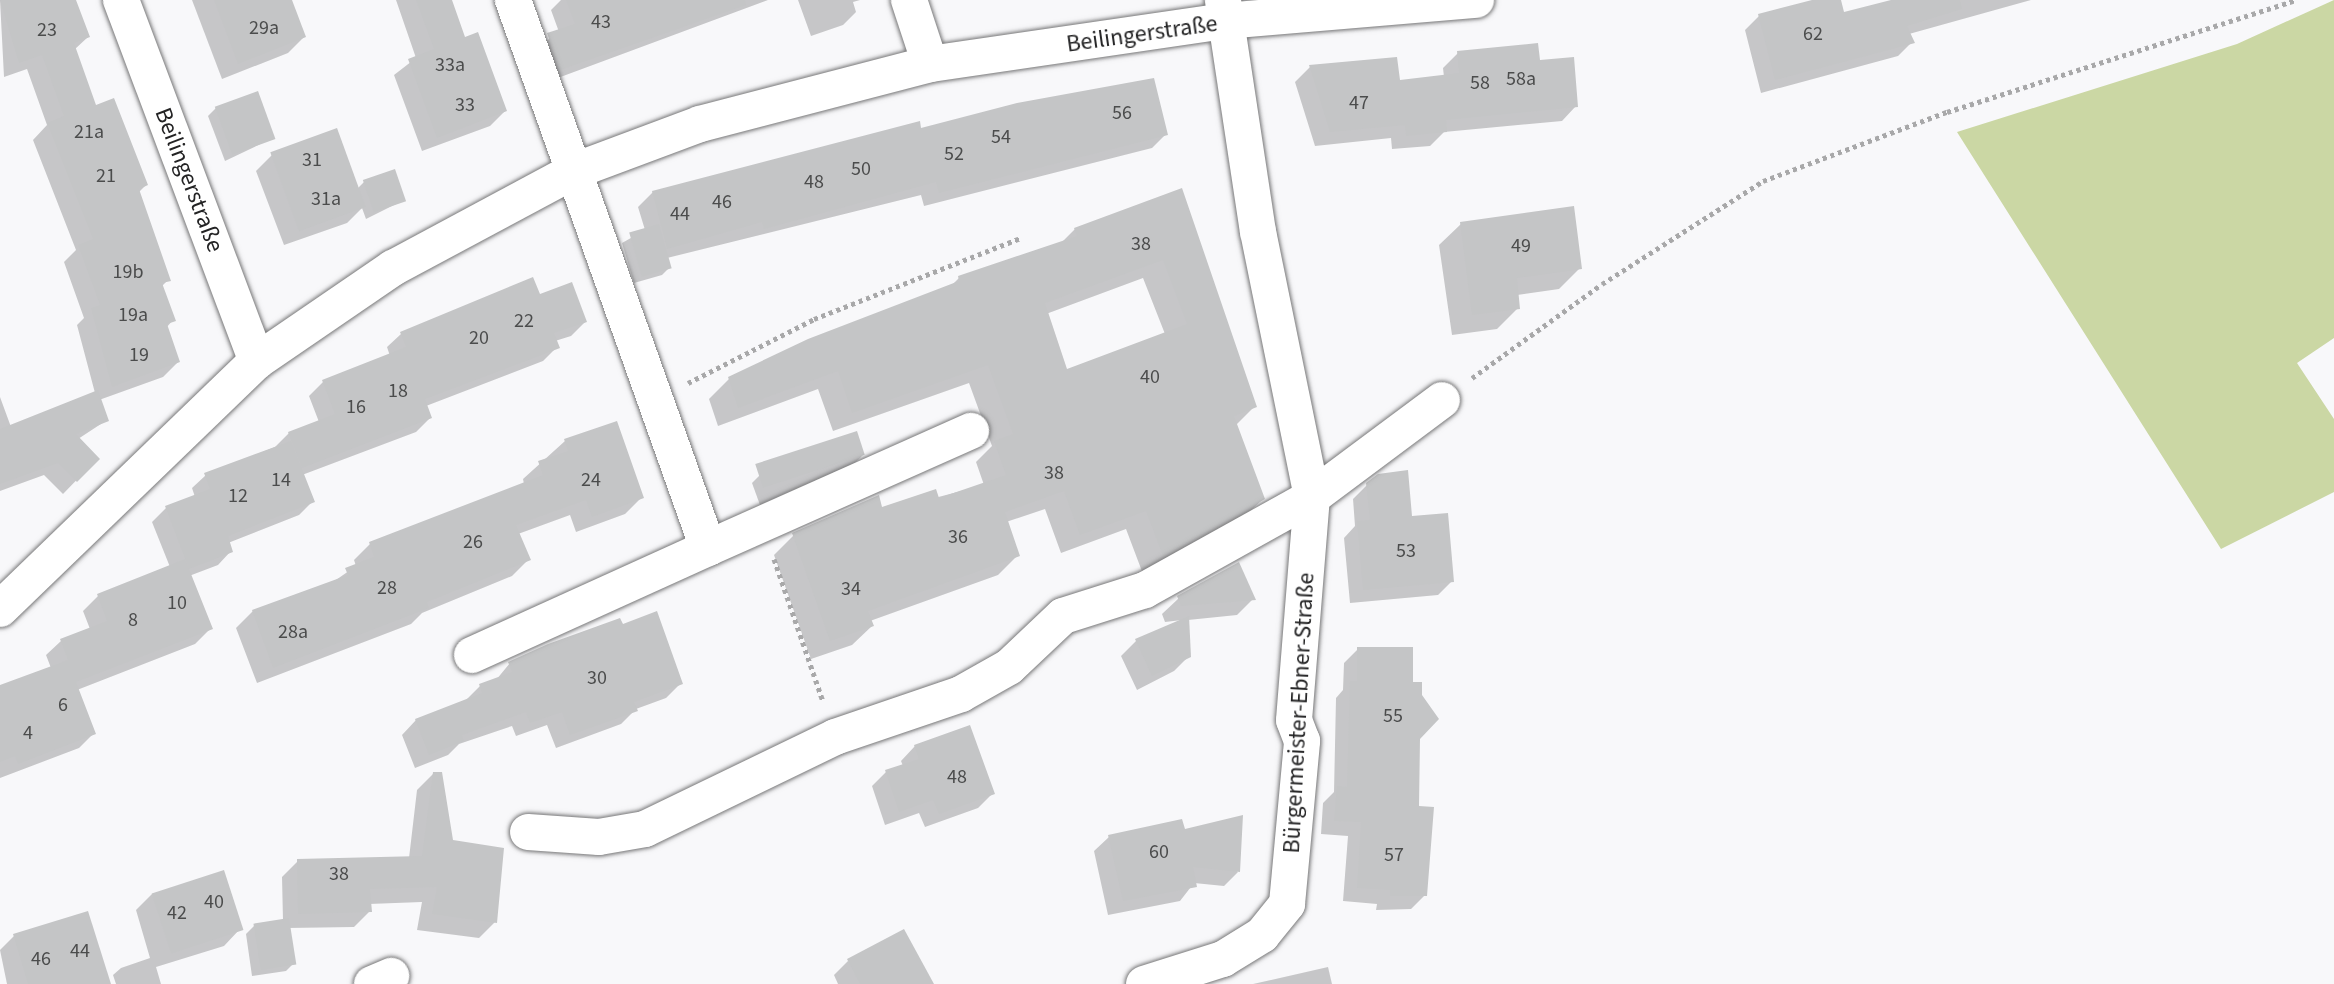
<!DOCTYPE html>
<html>
<head>
<meta charset="utf-8">
<style>
	body { margin:0 }
	#map { position:relative; width:2334px; height:984px; overflow:hidden; background:#f8f8fa; font-family:"Source Sans 3",sans-serif }
	div>[style] { position:absolute }
	.green>* { inset:0; background:#cbd7a4 }
	.shadow>* { inset:0; background:#0003 }
	.building>* { inset:0; background:#c4c5c6; transform-origin:0 0 }
	.path>* { height:5px; margin-top:-2.5px; transform-origin:0; background:repeating-linear-gradient(90deg,#a8a8a9 0 4px,transparent 0 8px) }
	.roads { filter:drop-shadow(0 0 2px #777778) drop-shadow(0 0 2px #777778) }
	.street>* { height:36px; margin:-18px; padding:0 18px; transform-origin:18px; border-radius:18px; background:#fff }
	span { translate:-50% -50%; white-space:nowrap; text-align:center; line-height:1.15; -webkit-text-stroke:7px #fff; paint-order:stroke }
	.number-label { font-size:20px; color:#4b4c4c }
	.number-label span { -webkit-text-stroke-width:0 }
	.street-label { font-size:24px; color:#232324 }
</style>
</head>
<body>
<div id="map">
	<div class="green">
		<div style="clip-path:polygon(2334px 0,2334px 338px,2297px 363px,2334px 419px,2334px 492px,2221px 549px,1957px 132px,2237px 44px)"></div>
	</div>
	<div class="shadow">
		<div style="clip-path:polygon(0 0,74px 0,88px 37px,74px 50px,94px 107px,146px 185px,138px 193px,168px 280px,161px 287px,173px 320px,166px 328px,178px 362px,163px 377px,99px 400px,107px 420px,78px 439px,97px 459px,63px 494px,44px 475px,0 491px,0 397px,11px 427px,95px 393px,77px 325px,84px 318px,64px 262px,76px 250px,33px 140px,47px 125px,27px 69px,4px 77px)"></div>
		<div style="clip-path:polygon(192px 0,290px 0,304px 37px,288px 53px,222px 79px)"></div>
		<div style="clip-path:polygon(396px 0,450px 0,464px 40px,505px 111px,490px 126px,422px 151px,394px 75px,416px 58px)"></div>
		<div style="clip-path:polygon(561px 0,768px 0,547px 82px,535px 49px,559px 32px,551px 10px)"></div>
		<div style="clip-path:polygon(798px 0,860px 0,853px 2px,856px 12px,843px 25px,811px 36px)"></div>
		<div style="clip-path:polygon(1820px 0,1839px 0,1843px 14px,1899px 0,2031px 0,1909px 34px,1912px 42px,1898px 56px,1761px 93px,1745px 30px,1759px 16px)"></div>
		<div style="clip-path:polygon(1458px 53px,1538px 62px,1576px 106px,1562px 121px,1444px 132px,1430px 146px,1392px 149px,1391px 138px,1315px 146px,1295px 82px,1310px 67px,1395px 59px,1398px 83px,1444px 77px,1443px 68px)"></div>
		<div style="clip-path:polygon(216px 108px,273px 138px,225px 161px,208px 116px)"></div>
		<div style="clip-path:polygon(920px 130px,1166px 134px,1152px 148px,924px 206px,921px 195px,667px 258px,670px 267px,662px 275px,634px 283px,622px 243px,645px 230px,638px 207px,653px 192px)"></div>
		<div style="clip-path:polygon(273px 154px,357px 189px,364px 182px,404px 200px,366px 219px,362px 208px,347px 223px,284px 245px,256px 171px)"></div>
		<div style="clip-path:polygon(evenodd,1181px 190px,1255px 406px,1235px 426px,1263px 499px,1243px 518px,1143px 574px,1126px 529px,1061px 553px,1045px 509px,1006px 522px,1018px 555px,998px 575px,870px 621px,872px 626px,852px 645px,811px 659px,774px 555px,794px 535px,984px 485px,976px 462px,992px 446px,969px 383px,833px 431px,818px 389px,718px 426px,709px 399px,729px 379px,951px 286px,959px 278px,1060px 244px,1075px 229px,1181px 190px,1143px 278px,1165px 334px,1066px 371px,1046px 314px,1143px 278px)"></div>
		<div style="clip-path:polygon(1461px 224px,1580px 268px,1559px 289px,1517px 295px,1518px 308px,1497px 329px,1452px 335px,1439px 245px)"></div>
		<div style="clip-path:polygon(532px 280px,539px 297px,585px 322px,571px 336px,555px 341px,557px 347px,543px 361px,426px 406px,430px 418px,416px 432px,302px 475px,312px 502px,299px 515px,228px 543px,231px 551px,218px 565px,189px 576px,210px 629px,195px 644px,77px 690px,94px 733px,79px 748px,0 778px,0 687px,51px 668px,46px 655px,61px 641px,90px 629px,83px 611px,98px 596px,170px 567px,152px 522px,166px 508px,195px 497px,192px 488px,206px 475px,275px 447px,289px 433px,319px 422px,309px 396px,323px 382px,390px 356px,387px 347px,401px 334px)"></div>
		<div style="clip-path:polygon(616px 423px,642px 497px,625px 514px,576px 532px,570px 515px,518px 534px,528px 560px,512px 576px,422px 613px,411px 624px,257px 683px,236px 628px,253px 611px,333px 582px,356px 566px,354px 560px,370px 544px,524px 484px,523px 479px,565px 441px)"></div>
		<div style="clip-path:polygon(863px 455px,855px 463px,760px 505px,752px 483px,760px 475px)"></div>
		<div style="clip-path:polygon(1368px 484px,1410px 519px,1452px 581px,1438px 595px,1350px 603px,1344px 538px,1355px 526px,1353px 499px)"></div>
		<div style="clip-path:polygon(1179px 598px,1253px 599px,1237px 615px,1188px 620px,1189px 656px,1174px 671px,1137px 690px,1121px 656px,1136px 641px,1182px 620px,1165px 622px,1162px 614px)"></div>
		<div style="clip-path:polygon(1358px 649px,1411px 684px,1425px 895px,1411px 909px,1376px 910px,1377px 904px,1343px 901px,1348px 836px,1321px 834px,1323px 803px,1334px 792px,1336px 698px,1343px 690px,1344px 663px)"></div>
		<div style="clip-path:polygon(510px 663px,680px 684px,666px 698px,636px 709px,621px 724px,556px 748px,547px 725px,516px 736px,512px 726px,459px 744px,448px 755px,415px 768px,402px 735px,416px 720px,466px 700px,480px 686px,496px 680px)"></div>
		<div style="clip-path:polygon(915px 746px,993px 793px,978px 808px,925px 827px,919px 813px,885px 825px,872px 786px,886px 772px,903px 766px,901px 761px)"></div>
		<div style="clip-path:polygon(433px 774px,451px 842px,495px 922px,479px 938px,417px 930px,422px 902px,369px 904px,370px 911px,354px 927px,288px 928px,294px 963px,286px 971px,252px 976px,246px 934px,254px 926px,283px 921px,282px 877px,298px 861px,409px 858px,417px 790px)"></div>
		<div style="clip-path:polygon(1183px 831px,1238px 872px,1224px 886px,1194px 883px,1180px 901px,1108px 915px,1094px 851px,1109px 837px)"></div>
		<div style="clip-path:polygon(152px 894px,240px 929px,224px 946px,156px 967px,161px 984px,116px 984px,113px 975px,121px 968px,150px 958px,136px 910px)"></div>
		<div style="clip-path:polygon(14px 936px,101px 984px,7px 984px,0 950px)"></div>
		<div style="clip-path:polygon(848px 961px,931px 984px,838px 984px,834px 975px)"></div>
		<div style="clip-path:polygon(1328px 967px,1332px 984px,1253px 984px)"></div>
	</div>
	<div class="building">
		<div style="clip-path:polygon(0 0,76px 0,90px 37px,74px 43px,96px 105px,114px 98px,148px 185px,139px 189px,171px 281px,162px 283px,176px 321px,167px 324px,180px 362px,112px 387px,91px 308px,100px 305px,78px 245px,93px 239px,47px 123px,64px 116px,42px 55px,19px 63px)"></div>
		<div style="clip-path:polygon(214px 0,292px 0,306px 37px,238px 64px)"></div>
		<div style="clip-path:polygon(416px 0,452px 0,465px 37px,478px 32px,507px 111px,437px 138px,408px 59px,434px 49px)"></div>
		<div style="clip-path:polygon(566px 0,745px 0,746px 5px,560px 70px,547px 33px,575px 24px)"></div>
		<div style="clip-path:polygon(1812px 0,1841px 0,1844px 12px,1891px 0,1960px 0,1962px 9px,1907px 26px,1915px 43px,1775px 80px,1758px 14px)"></div>
		<div style="clip-path:polygon(1538px 43px,1540px 60px,1574px 57px,1578px 107px,1446px 120px,1447px 132px,1406px 136px,1405px 125px,1330px 132px,1309px 65px,1397px 57px,1400px 80px,1459px 73px,1457px 51px)"></div>
		<div style="clip-path:polygon(1154px 78px,1168px 135px,939px 193px,936px 182px,764px 229px,762px 222px,667px 249px,652px 191px,920px 121px,921px 128px,1017px 103px)"></div>
		<div style="left:258px;top:91px;width:51px;height:46px;rotate:70deg"></div>
		<div style="left:337px;top:128px;width:84px;height:71px;rotate:70deg"></div>
		<div style="left:395px;top:169px;width:34px;height:34px;rotate:71deg"></div>
		<div style="clip-path:polygon(evenodd,1182px 188px,1257px 407px,1234px 416px,1265px 499px,1163px 556px,1146px 511px,1080px 535px,1064px 491px,1005px 512px,1020px 556px,868px 611px,874px 626px,830px 641px,792px 533px,879px 495px,882px 507px,936px 489px,939px 498px,1006px 475px,994px 441px,1013px 434px,988px 365px,852px 413px,838px 371px,738px 408px,728px 377px,808px 339px,959px 281px,958px 276px,1077px 236px,1074px 228px,1182px 188px,1163px 260px,1187px 324px,1067px 369px,1045px 303px,1163px 260px)"></div>
		<div style="clip-path:polygon(1574px 206px,1582px 269px,1517px 278px,1520px 309px,1472px 315px,1460px 222px)"></div>
		<div style="left:659px;top:224px;width:46px;height:31px;rotate:74deg"></div>
		<div style="clip-path:polygon(533px 277px,540px 294px,572px 282px,587px 322px,554px 333px,560px 348px,425px 399px,432px 418px,302px 468px,288px 432px,335px 414px,322px 380px,406px 347px,400px 332px)"></div>
		<div style="clip-path:polygon(98px 390px,109px 421px,76px 434px,100px 459px,77px 482px,58px 463px,0 484px,0 429px)"></div>
		<div style="clip-path:polygon(617px 421px,644px 498px,592px 517px,586px 500px,516px 525px,531px 560px,427px 602px,429px 608px,273px 668px,252px 610px,348px 575px,345px 568px,374px 557px,369px 542px,543px 475px,538px 461px,568px 451px,564px 439px)"></div>
		<div style="left:857px;top:431px;width:25px;height:107px;rotate:72deg"></div>
		<div style="clip-path:polygon(291px 441px,315px 502px,228px 536px,233px 552px,189px 569px,165px 506px,210px 489px,204px 473px)"></div>
		<div style="clip-path:polygon(1408px 470px,1412px 516px,1448px 513px,1454px 582px,1363px 590px,1357px 521px,1370px 520px,1366px 483px,1378px 474px)"></div>
		<div style="clip-path:polygon(185px 559px,213px 629px,76px 682px,96px 734px,18px 764px,15px 756px,0 762px,0 685px,68px 660px,60px 639px,107px 621px,97px 594px)"></div>
		<div style="clip-path:polygon(1239px 562px,1256px 600px,1181px 606px,1177px 596px)"></div>
		<div style="clip-path:polygon(657px 611px,683px 684px,634px 702px,638px 711px,570px 735px,562px 712px,530px 723px,526px 712px,462px 735px,464px 741px,429px 755px,415px 719px,482px 693px,479px 684px,512px 672px,508px 662px,548px 644px,620px 618px,623px 624px)"></div>
		<div style="clip-path:polygon(1189px 616px,1191px 657px,1152px 676px,1135px 639px)"></div>
		<div style="clip-path:polygon(1357px 647px,1413px 647px,1413px 682px,1422px 682px,1422px 695px,1439px 719px,1420px 739px,1419px 806px,1434px 807px,1427px 896px,1390px 896px,1390px 890px,1357px 888px,1361px 822px,1334px 821px,1337px 786px,1347px 787px,1350px 681px,1357px 681px)"></div>
		<div style="clip-path:polygon(970px 725px,995px 794px,939px 814px,933px 800px,899px 812px,885px 770px,919px 759px,914px 745px)"></div>
		<div style="clip-path:polygon(433px 772px,442px 772px,453px 840px,504px 848px,497px 923px,432px 914px,437px 887px,370px 889px,372px 912px,298px 914px,297px 859px,422px 856px)"></div>
		<div style="clip-path:polygon(1243px 815px,1240px 872px,1193px 867px,1197px 887px,1123px 901px,1108px 835px,1182px 819px,1185px 829px)"></div>
		<div style="left:224px;top:870px;width:63px;height:76px;rotate:72deg"></div>
		<div style="clip-path:polygon(88px 911px,111px 984px,28px 984px,13px 934px)"></div>
		<div style="left:289px;top:918px;width:47px;height:36px;rotate:81deg"></div>
		<div style="clip-path:polygon(904px 929px,934px 984px,860px 984px,847px 959px)"></div>
	</div>
	<div class="path">
		<div style="left:1472px;top:378px;width:160px;rotate:-35.9deg"></div>
		<div style="left:1602px;top:284px;width:191px;rotate:-32.6deg"></div>
		<div style="left:1763px;top:181px;width:197px;rotate:-20.6deg"></div>
		<div style="left:1947px;top:112px;width:367px;rotate:-17.8deg"></div>
		<div style="left:688px;top:383px;width:141px;rotate:-26.9deg"></div>
		<div style="left:814px;top:319px;width:222px;rotate:-21.4deg"></div>
		<div style="left:774px;top:559px;width:150px;rotate:71deg"></div>
	</div>
	<div class="roads">
		<div class="street">
			<div style="left:121px;top:0;width:386px;rotate:69.4deg"></div>
			<div style="left:909px;top:0;width:67px;rotate:71.8deg"></div>
			<div style="left:708px;top:548px;width:288px;rotate:-24deg"></div>
			<div style="left:0;top:609px;width:357px;rotate:-44deg"></div>
			<div style="left:257px;top:361px;width:165px;rotate:-34.4deg"></div>
			<div style="left:393px;top:268px;width:205px;rotate:-28.2deg"></div>
			<div style="left:574px;top:171px;width:134px;rotate:-20.5deg"></div>
			<div style="left:700px;top:124px;width:238px;rotate:-14.6deg"></div>
			<div style="left:930px;top:64px;width:297px;rotate:-8.3deg"></div>
			<div style="left:1224px;top:21px;width:253px;rotate:-4.8deg"></div>
			<div style="left:472px;top:655px;width:259px;rotate:-24.4deg"></div>
			<div style="left:708px;top:548px;width:582px;rotate:-109.59deg"></div>
			<div style="left:528px;top:832px;width:71px;rotate:4deg"></div>
			<div style="left:599px;top:837px;width:47px;rotate:-9.9deg"></div>
			<div style="left:645px;top:829px;width:211px;rotate:-25.8deg"></div>
			<div style="left:835px;top:737px;width:133px;rotate:-18.8deg"></div>
			<div style="left:961px;top:694px;width:55px;rotate:-29.4deg"></div>
			<div style="left:1009px;top:667px;width:74px;rotate:-43.4deg"></div>
			<div style="left:1063px;top:616px;width:86px;rotate:-17.6deg"></div>
			<div style="left:1145px;top:590px;width:191px;rotate:-29.1deg"></div>
			<div style="left:1312px;top:497px;width:162px;rotate:-36.7deg"></div>
			<div style="left:372px;top:984px;width:21px;rotate:-23deg"></div>
			<div style="left:1144px;top:984px;width:83px;rotate:-17.6deg"></div>
			<div style="left:1223px;top:959px;width:46px;rotate:-31.6deg"></div>
			<div style="left:1262px;top:935px;width:40px;rotate:-51deg"></div>
			<div style="left:1287px;top:904px;width:164px;rotate:-84.7deg"></div>
			<div style="left:1302px;top:741px;width:22px;rotate:-111deg"></div>
			<div style="left:1294px;top:720px;width:224px;rotate:-85.4deg"></div>
			<div style="left:1312px;top:497px;width:270px;rotate:-101.5deg"></div>
			<div style="left:1258px;top:232px;width:235px;rotate:-98.6deg"></div>
		</div>
	</div>
	<div class="number-label">
		<span style="left:601px;top:22px">43</span>
		<span style="left:264px;top:28px">29a</span>
		<span style="left:47px;top:30px">23</span>
		<span style="left:1813px;top:34px">62</span>
		<span style="left:450px;top:65px">33a</span>
		<span style="left:1521px;top:79px">58a</span>
		<span style="left:1480px;top:83px">58</span>
		<span style="left:1359px;top:103px">47</span>
		<span style="left:465px;top:105px">33</span>
		<span style="left:1122px;top:113px">56</span>
		<span style="left:89px;top:132px">21a</span>
		<span style="left:1001px;top:137px">54</span>
		<span style="left:954px;top:154px">52</span>
		<span style="left:312px;top:160px">31</span>
		<span style="left:861px;top:169px">50</span>
		<span style="left:106px;top:176px">21</span>
		<span style="left:814px;top:182px">48</span>
		<span style="left:326px;top:199px">31a</span>
		<span style="left:722px;top:202px">46</span>
		<span style="left:680px;top:214px">44</span>
		<span style="left:1141px;top:244px">38</span>
		<span style="left:1521px;top:246px">49</span>
		<span style="left:128px;top:272px">19b</span>
		<span style="left:133px;top:315px">19a</span>
		<span style="left:524px;top:321px">22</span>
		<span style="left:479px;top:338px">20</span>
		<span style="left:139px;top:355px">19</span>
		<span style="left:1150px;top:377px">40</span>
		<span style="left:398px;top:391px">18</span>
		<span style="left:356px;top:407px">16</span>
		<span style="left:1054px;top:473px">38</span>
		<span style="left:281px;top:480px">14</span>
		<span style="left:591px;top:480px">24</span>
		<span style="left:238px;top:496px">12</span>
		<span style="left:958px;top:537px">36</span>
		<span style="left:473px;top:542px">26</span>
		<span style="left:1406px;top:551px">53</span>
		<span style="left:387px;top:588px">28</span>
		<span style="left:851px;top:589px">34</span>
		<span style="left:177px;top:603px">10</span>
		<span style="left:133px;top:620px">8</span>
		<span style="left:293px;top:632px">28a</span>
		<span style="left:597px;top:678px">30</span>
		<span style="left:63px;top:705px">6</span>
		<span style="left:1393px;top:716px">55</span>
		<span style="left:28px;top:733px">4</span>
		<span style="left:957px;top:777px">48</span>
		<span style="left:1159px;top:852px">60</span>
		<span style="left:1394px;top:855px">57</span>
		<span style="left:339px;top:874px">38</span>
		<span style="left:214px;top:902px">40</span>
		<span style="left:177px;top:913px">42</span>
		<span style="left:80px;top:951px">44</span>
		<span style="left:41px;top:959px">46</span>
	</div>
	<div class="street-label">
		<span style="left:1142px;top:34px;rotate:-8deg">Beilingerstraße</span>
		<span style="left:189px;top:180px;rotate:69deg">Beilingerstraße</span>
		<span style="left:1299px;top:713px;rotate:-87deg">Bürgermeister-Ebner-Straße</span>
	</div>
</div>
</body>
</html>
